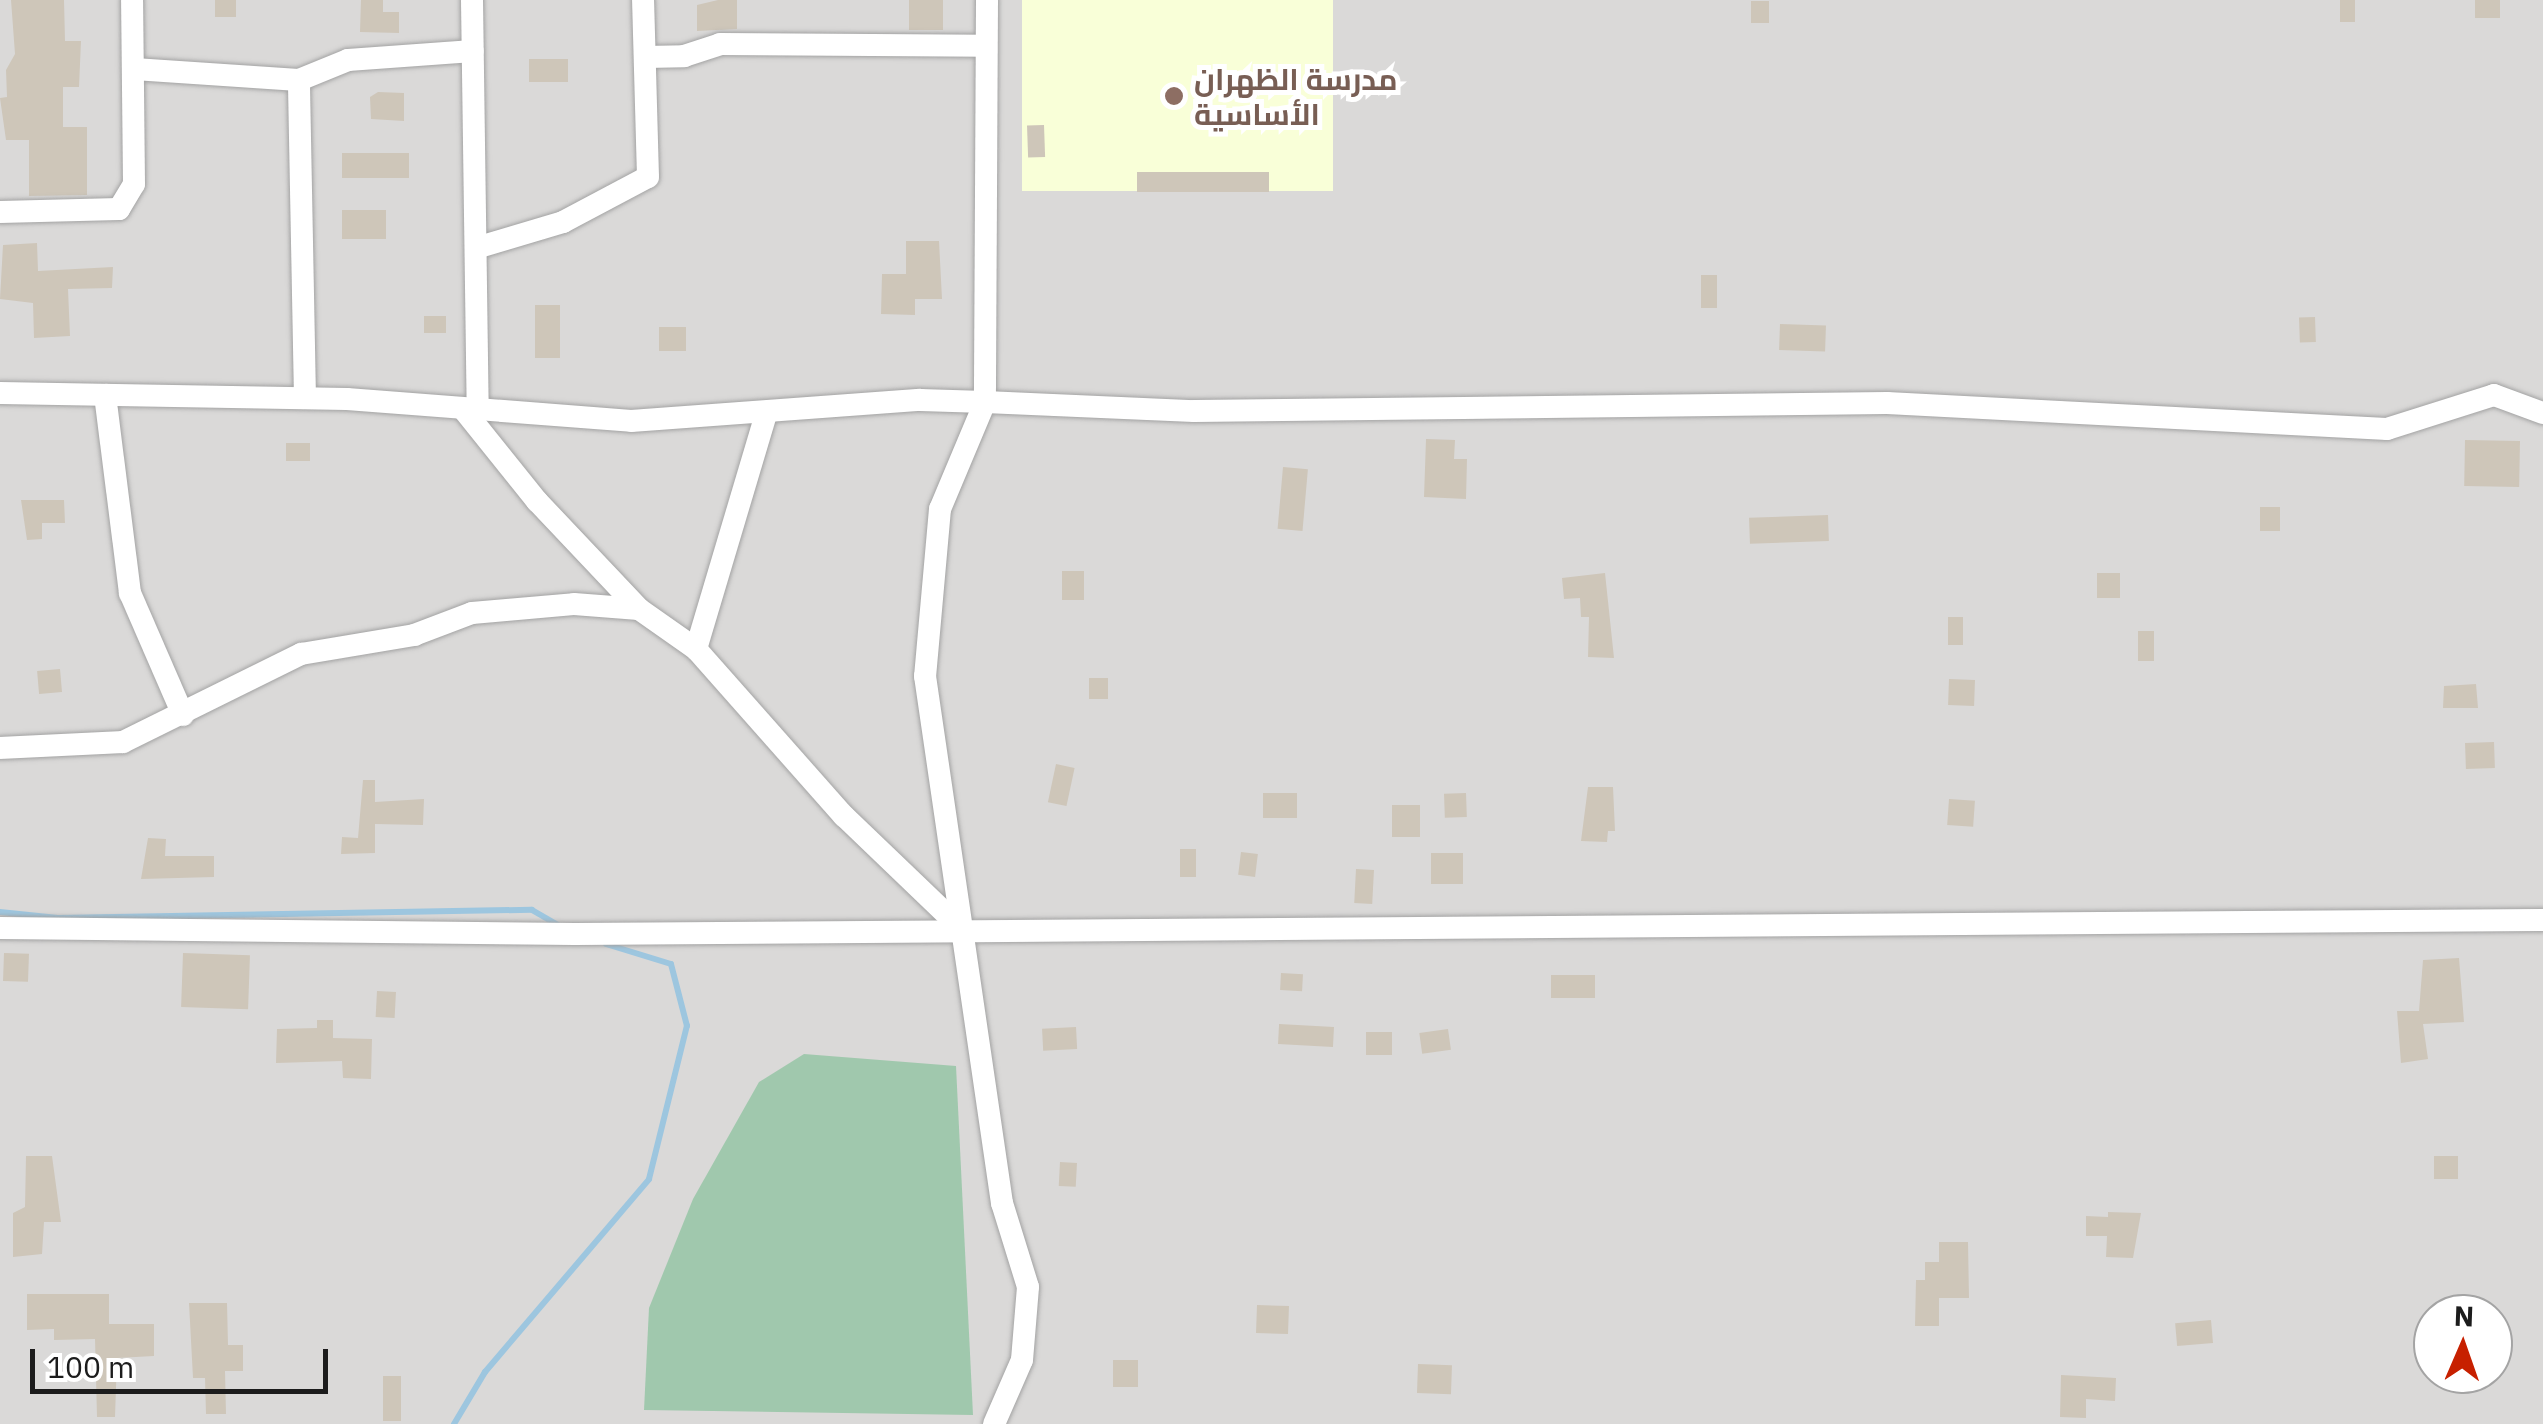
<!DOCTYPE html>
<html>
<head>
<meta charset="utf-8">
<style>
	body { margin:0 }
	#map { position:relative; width:2543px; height:1424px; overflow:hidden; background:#eeece0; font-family:"IBM Plex Sans",Cairo,sans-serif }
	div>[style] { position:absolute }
	.residential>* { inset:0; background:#dad9d8 }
	.education>* { inset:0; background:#f9ffd8; transform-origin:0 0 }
	.cemetery>* { inset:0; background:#a0c8ad }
	.stream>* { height:6px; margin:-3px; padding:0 3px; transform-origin:3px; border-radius:3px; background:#9dc6df }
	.building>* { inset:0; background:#cec6b9; transform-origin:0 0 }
	.roads { filter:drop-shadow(0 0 2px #a3a3a3) drop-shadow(0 0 2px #a3a3a3) }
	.street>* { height:22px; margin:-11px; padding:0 11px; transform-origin:11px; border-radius:11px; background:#fff }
	.dots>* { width:28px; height:28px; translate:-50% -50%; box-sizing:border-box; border:5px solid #fff; border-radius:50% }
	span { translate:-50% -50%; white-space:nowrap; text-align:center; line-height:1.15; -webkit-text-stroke:10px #fff; paint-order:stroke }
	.education-label { font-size:30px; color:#785e54; font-weight:700 }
	.left { translate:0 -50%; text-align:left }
	.north { position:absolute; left:2413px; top:1294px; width:100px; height:100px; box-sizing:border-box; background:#fff; border:2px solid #a4a4a4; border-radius:50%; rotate:2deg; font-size:28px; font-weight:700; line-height:40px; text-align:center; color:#1c1c1c }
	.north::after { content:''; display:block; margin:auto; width:35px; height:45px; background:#c72000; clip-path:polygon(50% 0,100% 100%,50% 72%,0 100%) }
	.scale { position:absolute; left:30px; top:1349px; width:298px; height:45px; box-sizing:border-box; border:5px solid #1c1c1c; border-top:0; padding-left:12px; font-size:30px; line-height:35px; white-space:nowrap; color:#1c1c1c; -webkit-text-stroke:8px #fff; paint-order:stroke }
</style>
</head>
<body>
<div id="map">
	<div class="residential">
		<div style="clip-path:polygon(evenodd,0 0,2543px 0,2543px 1424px,0 1424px,0 0,2433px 1314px,2493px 1314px,2493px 1374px,2433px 1374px,2433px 1314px)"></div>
	</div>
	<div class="education">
		<div style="left:1022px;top:0;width:311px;height:191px"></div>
	</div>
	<div class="cemetery">
		<div style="clip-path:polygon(804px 1054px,956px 1066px,973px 1415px,644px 1410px,649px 1308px,693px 1199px,759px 1082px)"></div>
	</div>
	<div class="stream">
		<div style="left:0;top:912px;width:58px;rotate:5.9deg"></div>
		<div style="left:58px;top:918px;width:474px;rotate:-1deg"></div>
		<div style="left:532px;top:910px;width:34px;rotate:30deg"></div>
		<div style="left:454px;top:1424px;width:61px;rotate:-59.2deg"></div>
		<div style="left:485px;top:1372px;width:253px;rotate:-49.6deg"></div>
		<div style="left:649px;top:1179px;width:158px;rotate:-76.1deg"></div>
		<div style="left:687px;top:1026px;width:64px;rotate:-104.5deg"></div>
		<div style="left:671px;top:964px;width:68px;rotate:-162.9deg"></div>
	</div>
	<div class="building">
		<div style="clip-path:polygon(11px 0,64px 0,65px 41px,81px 41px,79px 87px,63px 87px,63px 127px,87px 127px,87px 195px,29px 196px,29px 140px,6px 140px,0 98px,7px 97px,6px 70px,15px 54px)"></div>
		<div style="left:215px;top:0;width:21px;height:17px"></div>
		<div style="clip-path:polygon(361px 0,383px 0,383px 12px,399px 12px,399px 33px,360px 32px)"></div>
		<div style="clip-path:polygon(718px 0,737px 0,737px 29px,697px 31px,697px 5px)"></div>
		<div style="left:909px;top:0;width:34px;height:30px"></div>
		<div style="left:2340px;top:0;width:15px;height:22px"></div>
		<div style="left:2475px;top:0;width:25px;height:18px"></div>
		<div style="left:1751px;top:1px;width:18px;height:22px"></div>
		<div style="left:529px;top:59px;width:39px;height:23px"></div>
		<div style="clip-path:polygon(378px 92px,404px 93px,404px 121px,371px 119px,370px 97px)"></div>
		<div style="left:1044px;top:125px;width:32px;height:17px;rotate:88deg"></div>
		<div style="left:342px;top:153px;width:67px;height:25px"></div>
		<div style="left:1269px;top:172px;width:20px;height:132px;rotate:90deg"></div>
		<div style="left:342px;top:210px;width:44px;height:29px"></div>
		<div style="clip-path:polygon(906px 241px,939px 241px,942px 299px,915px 299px,915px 315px,881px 314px,882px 274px,906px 274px)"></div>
		<div style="clip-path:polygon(37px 243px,38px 271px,113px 267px,112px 288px,68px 289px,70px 336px,34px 338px,33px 303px,0 299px,3px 245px)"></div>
		<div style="left:1701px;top:275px;width:16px;height:33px"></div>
		<div style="left:535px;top:305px;width:25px;height:53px"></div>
		<div style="left:424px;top:316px;width:22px;height:17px"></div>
		<div style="left:2315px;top:317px;width:25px;height:16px;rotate:88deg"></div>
		<div style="left:1780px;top:324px;width:46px;height:26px;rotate:2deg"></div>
		<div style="left:659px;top:327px;width:27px;height:24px"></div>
		<div style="clip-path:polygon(1426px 439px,1455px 440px,1454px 459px,1467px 459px,1466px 499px,1424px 497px)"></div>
		<div style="left:2465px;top:440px;width:55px;height:46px;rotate:1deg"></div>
		<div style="left:286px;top:443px;width:24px;height:18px"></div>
		<div style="left:1283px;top:467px;width:25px;height:62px;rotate:5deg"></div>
		<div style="clip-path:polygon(21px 500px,64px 500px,65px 523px,42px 523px,42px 539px,27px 540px)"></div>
		<div style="left:2260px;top:507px;width:20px;height:24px"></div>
		<div style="left:1828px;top:515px;width:26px;height:79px;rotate:88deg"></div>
		<div style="left:1062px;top:571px;width:22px;height:29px"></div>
		<div style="clip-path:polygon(1605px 573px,1614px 658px,1588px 657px,1589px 617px,1581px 617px,1580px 598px,1564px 599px,1562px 578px)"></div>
		<div style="left:2097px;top:573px;width:23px;height:25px"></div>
		<div style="left:1948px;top:617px;width:15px;height:28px"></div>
		<div style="left:2138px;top:631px;width:16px;height:30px"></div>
		<div style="left:60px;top:669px;width:23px;height:23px;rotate:85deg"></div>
		<div style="left:1089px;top:678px;width:19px;height:21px"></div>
		<div style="left:1949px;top:679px;width:26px;height:26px;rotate:2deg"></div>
		<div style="clip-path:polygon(2476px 684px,2478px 708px,2443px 708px,2444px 686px)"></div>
		<div style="left:2494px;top:742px;width:26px;height:29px;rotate:88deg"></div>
		<div style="left:1056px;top:764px;width:19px;height:39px;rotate:12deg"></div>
		<div style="clip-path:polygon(363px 780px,375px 780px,375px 802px,424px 799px,423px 825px,375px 824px,375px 853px,341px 854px,342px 837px,358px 838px)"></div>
		<div style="clip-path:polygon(1588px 787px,1613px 787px,1615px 831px,1608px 831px,1607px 842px,1581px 841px)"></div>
		<div style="left:1297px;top:793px;width:25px;height:34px;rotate:90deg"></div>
		<div style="left:1466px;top:793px;width:24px;height:22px;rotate:88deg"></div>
		<div style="left:1949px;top:799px;width:26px;height:26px;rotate:4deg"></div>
		<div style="left:1392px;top:805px;width:28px;height:32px"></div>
		<div style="clip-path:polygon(148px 838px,166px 839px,165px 856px,214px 856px,214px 877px,141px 879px)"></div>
		<div style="left:1180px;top:849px;width:16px;height:28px"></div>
		<div style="left:1241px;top:852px;width:17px;height:23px;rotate:7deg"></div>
		<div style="left:1431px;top:853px;width:32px;height:31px"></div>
		<div style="left:1356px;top:869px;width:18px;height:34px;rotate:3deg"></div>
		<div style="left:4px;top:953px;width:25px;height:28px;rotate:2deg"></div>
		<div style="left:183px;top:953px;width:67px;height:54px;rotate:2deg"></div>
		<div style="clip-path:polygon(2459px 958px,2464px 1022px,2423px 1024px,2428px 1059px,2401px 1063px,2397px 1011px,2419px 1011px,2423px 960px)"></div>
		<div style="left:1281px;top:973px;width:22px;height:17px;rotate:3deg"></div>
		<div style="left:1551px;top:975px;width:44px;height:23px"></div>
		<div style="left:377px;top:991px;width:19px;height:26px;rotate:3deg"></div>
		<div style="clip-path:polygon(317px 1020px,333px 1020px,333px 1038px,372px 1039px,371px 1079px,343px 1078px,342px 1061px,276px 1063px,277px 1029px,317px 1028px)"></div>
		<div style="left:1076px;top:1027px;width:22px;height:34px;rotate:87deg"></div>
		<div style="left:1334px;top:1027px;width:20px;height:55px;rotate:93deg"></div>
		<div style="left:1448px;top:1029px;width:21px;height:29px;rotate:82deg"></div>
		<div style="left:1366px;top:1032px;width:26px;height:23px"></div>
		<div style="clip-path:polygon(26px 1156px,52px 1156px,61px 1222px,44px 1222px,42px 1254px,13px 1257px,13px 1213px,25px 1207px)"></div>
		<div style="left:2434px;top:1156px;width:24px;height:23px"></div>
		<div style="left:1060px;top:1162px;width:17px;height:24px;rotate:3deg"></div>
		<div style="clip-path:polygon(2108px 1212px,2141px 1213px,2133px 1258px,2106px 1257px,2107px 1236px,2086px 1236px,2086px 1216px,2108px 1217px)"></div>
		<div style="clip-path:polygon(1939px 1242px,1968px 1242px,1969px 1298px,1939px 1298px,1939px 1326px,1915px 1326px,1916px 1280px,1925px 1280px,1925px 1262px,1939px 1262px)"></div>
		<div style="clip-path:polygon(27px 1294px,109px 1294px,109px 1324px,154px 1324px,154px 1356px,117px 1358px,115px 1417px,97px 1417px,95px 1339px,54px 1340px,54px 1329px,27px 1330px)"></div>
		<div style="clip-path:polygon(189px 1303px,227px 1303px,228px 1345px,243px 1345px,243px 1371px,225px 1371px,226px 1414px,206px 1414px,205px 1378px,193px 1378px)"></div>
		<div style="left:1257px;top:1305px;width:32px;height:28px;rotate:2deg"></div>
		<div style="left:2211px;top:1320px;width:23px;height:36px;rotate:85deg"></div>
		<div style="left:1138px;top:1360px;width:27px;height:25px;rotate:90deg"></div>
		<div style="left:1418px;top:1364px;width:34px;height:29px;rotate:2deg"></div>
		<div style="clip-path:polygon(2061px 1375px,2116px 1378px,2115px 1401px,2086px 1399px,2086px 1418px,2060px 1417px)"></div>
		<div style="left:383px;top:1376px;width:18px;height:45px"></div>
	</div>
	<div class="roads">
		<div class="street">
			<div style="left:472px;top:0;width:410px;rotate:89.2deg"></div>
			<div style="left:987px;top:0;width:402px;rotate:90.3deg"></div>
			<div style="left:985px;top:402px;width:209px;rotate:2.5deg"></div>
			<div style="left:1194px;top:411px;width:693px;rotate:-0.66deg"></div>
			<div style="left:1887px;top:403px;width:501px;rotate:2.98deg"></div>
			<div style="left:2387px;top:429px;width:112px;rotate:-17.6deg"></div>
			<div style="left:2494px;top:395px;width:52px;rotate:20.2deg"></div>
			<div style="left:645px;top:57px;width:39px;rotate:-1deg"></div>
			<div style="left:684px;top:56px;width:38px;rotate:-18deg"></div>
			<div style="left:720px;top:44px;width:266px;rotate:0.4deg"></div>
			<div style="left:134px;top:69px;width:165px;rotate:3.8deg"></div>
			<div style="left:0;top:212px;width:119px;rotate:-1.4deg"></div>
			<div style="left:119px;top:209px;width:29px;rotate:-59deg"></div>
			<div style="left:134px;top:184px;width:184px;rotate:-90.6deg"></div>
			<div style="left:476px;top:248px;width:91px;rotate:-16.6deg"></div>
			<div style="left:563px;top:222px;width:96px;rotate:-27.9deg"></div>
			<div style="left:648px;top:177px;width:177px;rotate:-91.6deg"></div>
			<div style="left:0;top:393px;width:347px;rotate:1deg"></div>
			<div style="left:347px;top:399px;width:285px;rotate:4.4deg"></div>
			<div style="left:631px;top:421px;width:290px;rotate:-4.2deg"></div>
			<div style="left:920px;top:400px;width:65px;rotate:1.8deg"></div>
			<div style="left:985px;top:402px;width:116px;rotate:112.8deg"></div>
			<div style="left:940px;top:509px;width:168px;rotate:95.1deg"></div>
			<div style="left:925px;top:676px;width:533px;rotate:81.69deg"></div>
			<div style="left:1002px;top:1203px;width:88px;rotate:72.8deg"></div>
			<div style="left:1028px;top:1287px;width:73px;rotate:94.7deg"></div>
			<div style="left:1022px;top:1360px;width:70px;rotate:113.6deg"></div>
			<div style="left:105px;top:395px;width:200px;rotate:82.8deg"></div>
			<div style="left:130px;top:593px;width:133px;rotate:66.5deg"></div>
			<div style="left:305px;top:398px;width:318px;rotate:-91.1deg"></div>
			<div style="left:299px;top:80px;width:53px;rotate:-22.2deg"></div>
			<div style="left:348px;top:60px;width:125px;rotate:-4.1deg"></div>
			<div style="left:463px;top:409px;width:118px;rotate:51.2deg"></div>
			<div style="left:537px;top:501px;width:149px;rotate:46.6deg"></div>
			<div style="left:639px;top:609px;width:70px;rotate:35.1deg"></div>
			<div style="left:696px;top:649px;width:223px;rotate:48.5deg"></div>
			<div style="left:844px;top:816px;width:166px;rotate:43.8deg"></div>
			<div style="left:696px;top:649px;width:245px;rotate:-73.4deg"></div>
			<div style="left:0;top:748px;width:123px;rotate:-2.8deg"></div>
			<div style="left:123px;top:742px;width:199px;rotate:-26.3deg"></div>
			<div style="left:301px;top:654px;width:115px;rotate:-9.5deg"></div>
			<div style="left:414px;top:635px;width:62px;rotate:-20.8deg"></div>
			<div style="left:472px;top:613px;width:102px;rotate:-5deg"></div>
			<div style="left:574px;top:604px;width:65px;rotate:4.4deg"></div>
			<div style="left:0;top:928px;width:575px;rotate:0.6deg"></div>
			<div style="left:575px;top:934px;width:1968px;rotate:-0.41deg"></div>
		</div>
	</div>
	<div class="dots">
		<div style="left:1174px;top:96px;background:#8d6e63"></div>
	</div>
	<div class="education-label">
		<span class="left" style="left:1194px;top:96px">مدرسة الظهران<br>الأساسية</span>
	</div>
	<div class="north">N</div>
	<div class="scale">100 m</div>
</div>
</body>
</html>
